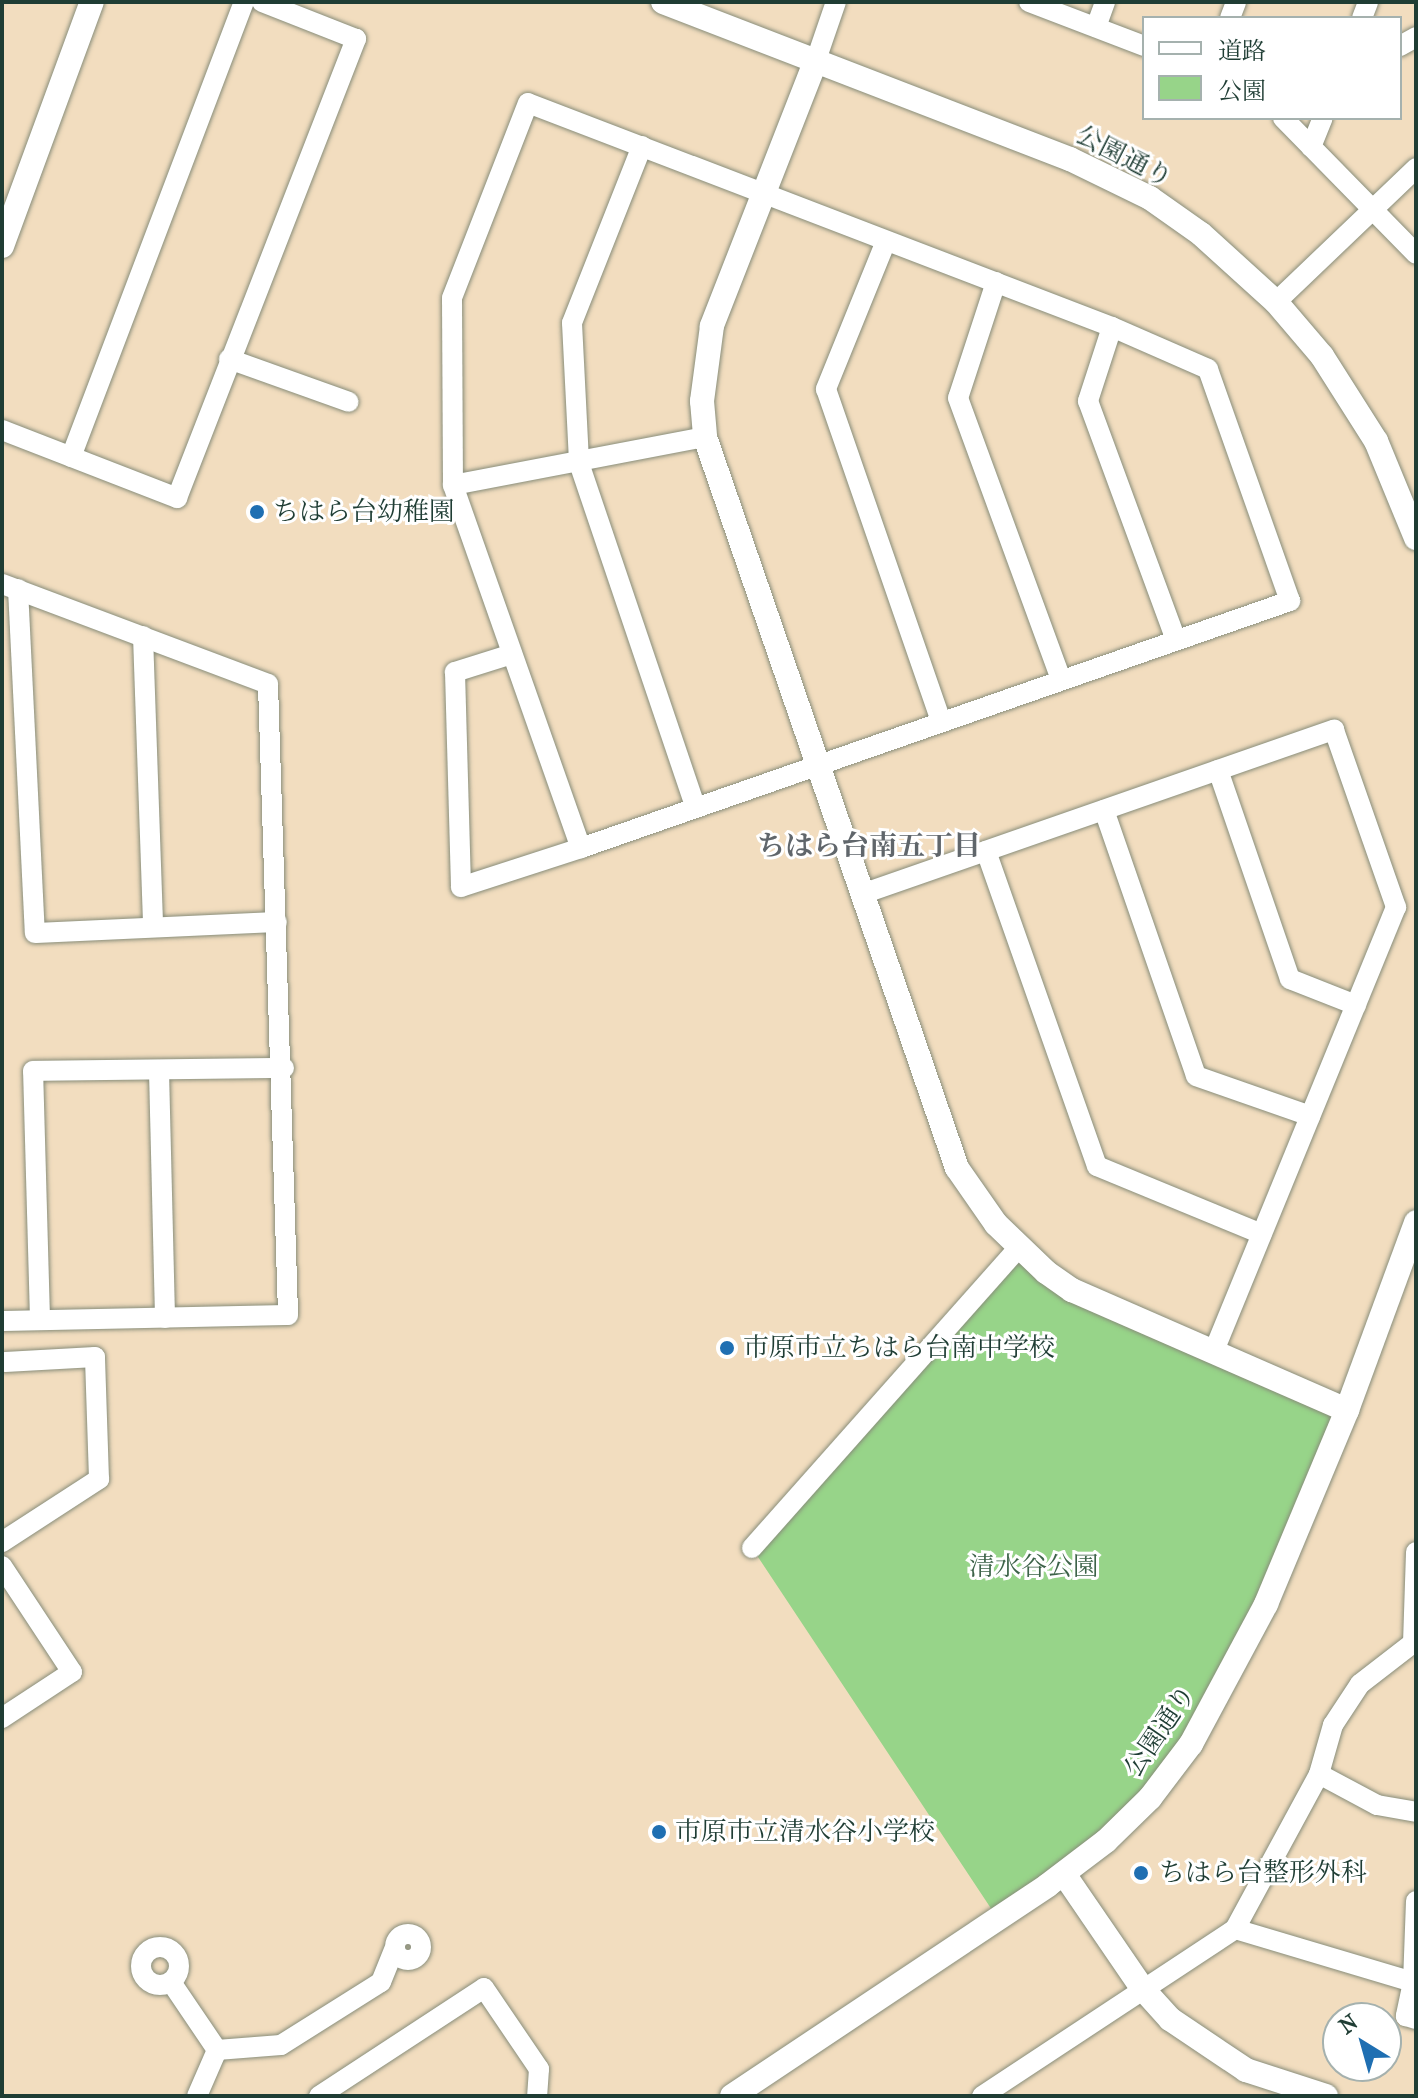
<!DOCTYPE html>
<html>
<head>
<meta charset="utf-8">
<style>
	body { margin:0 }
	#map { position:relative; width:1418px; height:2098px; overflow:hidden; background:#f2ddbf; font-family:"IM FELL French Canon","Noto Serif JP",serif }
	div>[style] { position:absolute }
	.green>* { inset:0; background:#97d489 }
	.roads { filter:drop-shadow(0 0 2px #888d7a) drop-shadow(0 0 2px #888d7a) }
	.minor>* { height:20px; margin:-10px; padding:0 10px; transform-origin:10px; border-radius:10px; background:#fff }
	.minor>.ring { margin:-10px; padding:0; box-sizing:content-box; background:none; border:20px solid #fff; border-radius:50% }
	.tertiary>* { height:24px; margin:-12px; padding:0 12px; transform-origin:12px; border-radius:12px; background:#fff }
	.dots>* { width:22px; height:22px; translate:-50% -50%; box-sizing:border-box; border:4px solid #fff; border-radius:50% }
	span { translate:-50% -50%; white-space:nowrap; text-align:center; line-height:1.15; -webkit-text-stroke:6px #fff; paint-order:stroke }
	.street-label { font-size:26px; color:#1f3d34 }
	.poi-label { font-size:26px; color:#1f3d34 }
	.left { translate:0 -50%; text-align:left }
	.park-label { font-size:26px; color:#3d6349 }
	.neighbourhood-label { font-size:28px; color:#60666b; font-weight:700 }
	.frame { position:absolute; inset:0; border:4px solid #1f3d34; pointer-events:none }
	.legend { position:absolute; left:1142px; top:16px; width:260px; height:104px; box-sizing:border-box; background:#fff; border:2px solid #a5b1ae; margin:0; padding:10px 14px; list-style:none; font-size:24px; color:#1f3d34 }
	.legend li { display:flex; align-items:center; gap:16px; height:40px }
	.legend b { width:40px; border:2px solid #a5b1ae }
	.north { position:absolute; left:1322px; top:2002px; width:80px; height:80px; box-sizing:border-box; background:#fff; border:2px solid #a5b1ae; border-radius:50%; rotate:323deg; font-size:22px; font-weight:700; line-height:32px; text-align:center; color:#1f3d34 }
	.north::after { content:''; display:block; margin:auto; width:28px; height:36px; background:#1f6fb2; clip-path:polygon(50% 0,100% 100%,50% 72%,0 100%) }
</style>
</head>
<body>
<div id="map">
	<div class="green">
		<div style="clip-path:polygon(1019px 1247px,1072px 1290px,1347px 1410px,1266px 1604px,1150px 1798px,998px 1919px,752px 1548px)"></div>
	</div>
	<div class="roads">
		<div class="minor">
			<div style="left:1029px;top:2px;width:123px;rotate:20.9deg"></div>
			<div style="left:1230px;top:18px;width:17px;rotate:-69deg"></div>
			<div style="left:1362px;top:18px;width:17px;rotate:-69deg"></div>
			<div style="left:1096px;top:27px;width:27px;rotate:-70deg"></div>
			<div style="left:1400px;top:46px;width:18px;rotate:-29deg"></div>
			<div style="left:816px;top:60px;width:61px;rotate:-71deg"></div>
			<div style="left:1283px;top:118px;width:190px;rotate:45.6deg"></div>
			<div style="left:642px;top:146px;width:190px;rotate:111.6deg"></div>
			<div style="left:572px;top:323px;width:140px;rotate:87.1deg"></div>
			<div style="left:579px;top:463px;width:364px;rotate:71.3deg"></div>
			<div style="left:1311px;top:147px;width:31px;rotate:-68deg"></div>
			<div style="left:886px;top:241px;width:160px;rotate:112.1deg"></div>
			<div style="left:826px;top:389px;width:351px;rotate:70.9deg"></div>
			<div style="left:996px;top:282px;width:122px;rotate:108.1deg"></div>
			<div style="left:958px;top:398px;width:299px;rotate:69.9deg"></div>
			<div style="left:1276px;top:302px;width:194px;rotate:-43.7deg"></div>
			<div style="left:1112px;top:327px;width:78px;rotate:108deg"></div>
			<div style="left:1088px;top:401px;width:255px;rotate:69.8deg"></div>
			<div style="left:229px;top:359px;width:127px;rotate:19.7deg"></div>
			<div style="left:2px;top:430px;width:188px;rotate:21.2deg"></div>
			<div style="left:177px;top:498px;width:493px;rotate:-68.7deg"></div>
			<div style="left:356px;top:39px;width:101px;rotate:-158.5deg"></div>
			<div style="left:71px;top:457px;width:487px;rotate:-69.2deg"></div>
			<div style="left:453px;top:485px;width:257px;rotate:-10.8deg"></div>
			<div style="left:2px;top:584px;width:284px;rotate:20.6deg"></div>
			<div style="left:268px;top:684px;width:631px;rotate:88.18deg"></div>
			<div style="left:288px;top:1315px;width:286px;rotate:178.8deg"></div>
			<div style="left:18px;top:589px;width:344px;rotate:87.2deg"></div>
			<div style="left:35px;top:933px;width:242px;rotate:-2.6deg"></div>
			<div style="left:143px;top:636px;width:291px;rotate:88deg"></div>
			<div style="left:512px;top:654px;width:60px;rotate:162.5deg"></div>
			<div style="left:455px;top:672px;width:215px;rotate:88.4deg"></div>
			<div style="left:461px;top:887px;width:126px;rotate:-18deg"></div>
			<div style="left:581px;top:848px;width:751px;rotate:-19.21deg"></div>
			<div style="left:1290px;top:601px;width:246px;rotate:-109.5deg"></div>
			<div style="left:1208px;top:369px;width:105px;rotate:-156.4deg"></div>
			<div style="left:1112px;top:327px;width:625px;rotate:-159.02deg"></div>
			<div style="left:528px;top:103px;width:209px;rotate:111.3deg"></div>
			<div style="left:452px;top:298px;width:187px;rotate:89.7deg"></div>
			<div style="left:453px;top:485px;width:385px;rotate:70.6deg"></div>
			<div style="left:1218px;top:770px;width:221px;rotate:71deg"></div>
			<div style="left:1290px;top:979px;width:71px;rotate:21.5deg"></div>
			<div style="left:1104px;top:810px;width:281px;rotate:70.9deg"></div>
			<div style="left:1196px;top:1076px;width:121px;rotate:19.3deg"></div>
			<div style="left:986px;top:851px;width:334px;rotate:70.6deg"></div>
			<div style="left:1097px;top:1166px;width:178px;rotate:22.4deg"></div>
			<div style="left:865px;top:893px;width:497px;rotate:-19.2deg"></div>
			<div style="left:1334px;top:730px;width:188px;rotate:70.7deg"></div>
			<div style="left:1396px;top:907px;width:480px;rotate:112.3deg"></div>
			<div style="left:159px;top:1071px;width:247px;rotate:88.6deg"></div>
			<div style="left:40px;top:1319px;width:248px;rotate:-91.6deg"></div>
			<div style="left:33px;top:1071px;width:251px;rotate:-0.7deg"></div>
			<div style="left:2px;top:1542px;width:116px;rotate:-33deg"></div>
			<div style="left:99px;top:1479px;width:122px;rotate:-91.9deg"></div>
			<div style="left:95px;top:1357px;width:90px;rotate:176.8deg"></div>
			<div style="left:752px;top:1548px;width:402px;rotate:-48.4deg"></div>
			<div style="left:2px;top:1566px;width:127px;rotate:56.6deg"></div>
			<div style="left:72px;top:1672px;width:84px;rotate:146.7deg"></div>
			<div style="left:1319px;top:1774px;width:66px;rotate:28.1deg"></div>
			<div style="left:1377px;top:1805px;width:40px;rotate:10deg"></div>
			<div style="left:1416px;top:1901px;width:81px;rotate:92.1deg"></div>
			<div style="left:1413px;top:1982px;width:35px;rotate:102deg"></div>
			<div style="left:1406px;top:2016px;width:10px;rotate:17deg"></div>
			<div style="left:1235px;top:1929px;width:186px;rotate:16.6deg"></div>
			<div class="ring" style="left:395px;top:1934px;width:6px;height:6px"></div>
			<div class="ring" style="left:141px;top:1947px;width:18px;height:18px"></div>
			<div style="left:171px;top:1982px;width:82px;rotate:55.9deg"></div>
			<div style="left:197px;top:2096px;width:50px;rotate:-66.5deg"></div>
			<div style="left:217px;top:2050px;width:64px;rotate:-4.5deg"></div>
			<div style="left:281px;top:2045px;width:118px;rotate:-32.2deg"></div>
			<div style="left:381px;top:1982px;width:35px;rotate:-68deg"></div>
			<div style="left:319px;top:2096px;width:197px;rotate:-33.2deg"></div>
			<div style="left:484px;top:1988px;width:98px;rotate:55.8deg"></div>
			<div style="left:539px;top:2069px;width:27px;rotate:94deg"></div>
			<div style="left:982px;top:2096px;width:303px;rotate:-33.4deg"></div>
			<div style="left:1235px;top:1929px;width:176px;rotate:-61.5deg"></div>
			<div style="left:1319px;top:1774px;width:51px;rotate:-74.1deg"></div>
			<div style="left:1333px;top:1725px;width:49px;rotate:-56.6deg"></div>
			<div style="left:1360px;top:1684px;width:67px;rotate:-37.7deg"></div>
			<div style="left:1413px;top:1643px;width:91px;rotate:-88.1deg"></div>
		</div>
		<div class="tertiary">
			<div style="left:663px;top:2px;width:436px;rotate:21.1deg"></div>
			<div style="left:1070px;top:159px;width:89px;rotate:26deg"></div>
			<div style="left:1150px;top:198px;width:62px;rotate:35.2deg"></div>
			<div style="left:1201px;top:234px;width:101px;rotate:42.2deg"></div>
			<div style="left:1276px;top:302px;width:71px;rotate:49.6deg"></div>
			<div style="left:1322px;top:356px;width:101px;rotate:57.6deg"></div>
			<div style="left:1376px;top:441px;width:105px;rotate:67.6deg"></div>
			<div style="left:816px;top:60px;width:286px;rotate:111.4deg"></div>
			<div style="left:712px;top:326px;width:76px;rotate:97.6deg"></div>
			<div style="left:702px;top:401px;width:36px;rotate:85deg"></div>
			<div style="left:705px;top:437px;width:773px;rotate:70.98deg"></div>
			<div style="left:957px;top:1168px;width:68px;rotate:55.1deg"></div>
			<div style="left:996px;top:1224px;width:69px;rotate:43.8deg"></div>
			<div style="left:1046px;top:1272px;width:32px;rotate:35deg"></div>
			<div style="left:1072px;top:1290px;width:300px;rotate:23.6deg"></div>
			<div style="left:2px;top:246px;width:260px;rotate:-69.8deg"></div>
			<div style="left:1064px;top:1874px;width:138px;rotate:55.6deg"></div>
			<div style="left:1142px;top:1988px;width:42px;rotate:47.9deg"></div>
			<div style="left:1170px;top:2019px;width:92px;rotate:33.9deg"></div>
			<div style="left:1246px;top:2070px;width:84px;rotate:18deg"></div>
			<div style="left:732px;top:2096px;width:380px;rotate:-33.7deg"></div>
			<div style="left:1048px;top:1885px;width:73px;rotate:-37.2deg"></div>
			<div style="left:1106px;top:1841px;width:62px;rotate:-44.3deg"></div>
			<div style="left:1150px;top:1798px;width:68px;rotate:-52.8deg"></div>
			<div style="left:1191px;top:1744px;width:159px;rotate:-61.8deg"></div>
			<div style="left:1266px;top:1604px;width:210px;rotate:-67.3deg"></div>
			<div style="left:1347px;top:1410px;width:200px;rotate:-69.8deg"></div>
		</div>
	</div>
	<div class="dots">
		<div style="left:257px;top:512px;background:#1f6fb2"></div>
		<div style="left:727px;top:1348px;background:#1f6fb2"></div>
		<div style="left:659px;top:1832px;background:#1f6fb2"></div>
		<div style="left:1141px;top:1873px;background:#1f6fb2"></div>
	</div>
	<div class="street-label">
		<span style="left:1124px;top:157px;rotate:27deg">公園通り</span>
		<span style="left:1160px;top:1731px;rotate:-56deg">公園通り</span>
	</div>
	<div class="poi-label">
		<span class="left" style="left:273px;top:512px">ちはら台幼稚園</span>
		<span class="left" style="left:743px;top:1348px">市原市立ちはら台南中学校</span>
		<span class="left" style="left:675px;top:1832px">市原市立清水谷小学校</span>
		<span class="left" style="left:1159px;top:1873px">ちはら台整形外科</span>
	</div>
	<div class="park-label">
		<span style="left:1034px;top:1567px">清水谷公園</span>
	</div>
	<div class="neighbourhood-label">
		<span style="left:869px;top:846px">ちはら台南五丁目</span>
	</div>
	<div class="frame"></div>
	<ul class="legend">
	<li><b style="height:10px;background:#fff"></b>道路</li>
	<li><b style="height:22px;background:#97d489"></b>公園</li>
	</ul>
	<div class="north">N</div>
</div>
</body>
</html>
